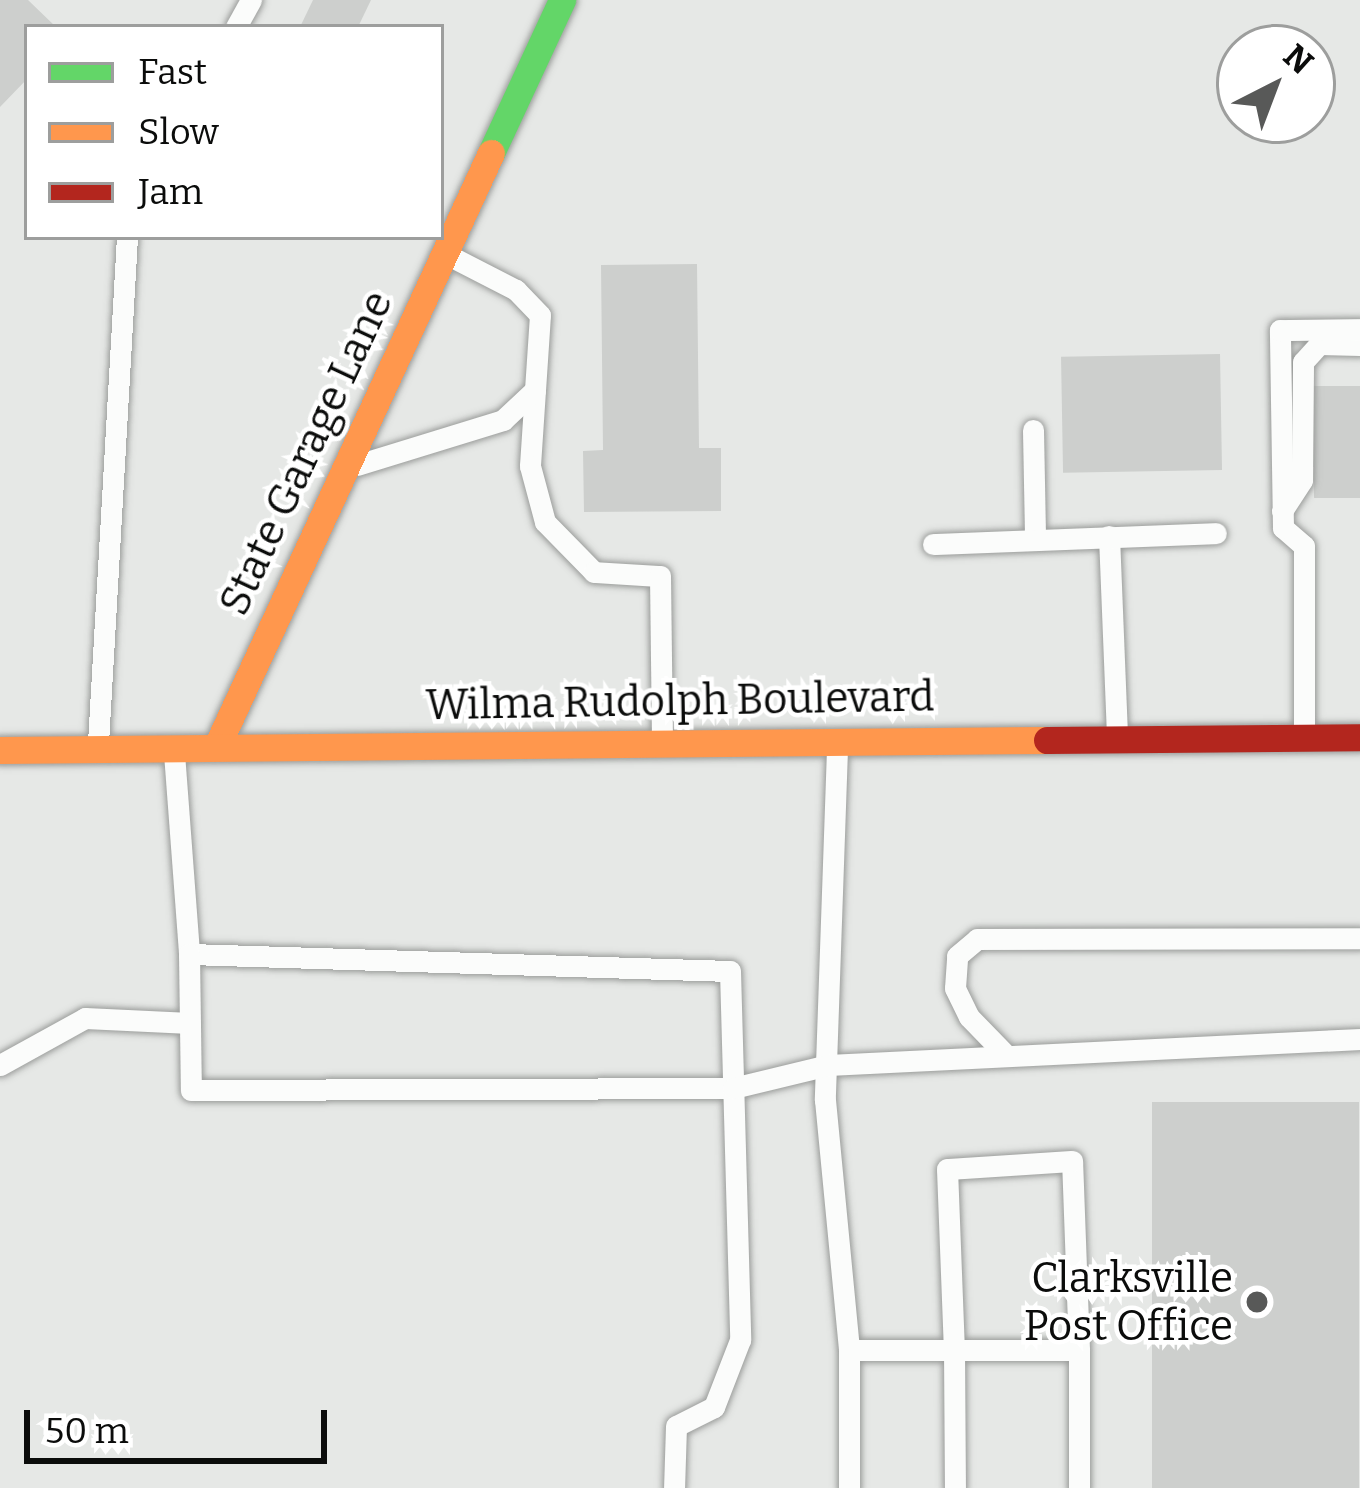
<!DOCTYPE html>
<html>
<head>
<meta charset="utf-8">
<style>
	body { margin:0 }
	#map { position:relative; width:1360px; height:1488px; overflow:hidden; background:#e6e8e6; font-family:Bitter,serif }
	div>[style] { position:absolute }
	.building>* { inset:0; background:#cdcfcd; transform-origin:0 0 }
	.roads { filter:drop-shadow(0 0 3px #9b9d9b) drop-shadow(0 0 3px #9b9d9b) }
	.lane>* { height:21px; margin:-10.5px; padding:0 10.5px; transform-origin:10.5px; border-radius:10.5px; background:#fbfcfb }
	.fast>* { height:27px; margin:-13.5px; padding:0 13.5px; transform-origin:13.5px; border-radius:13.5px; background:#63d668 }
	.slow>* { height:27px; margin:-13.5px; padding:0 13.5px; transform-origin:13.5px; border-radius:13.5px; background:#ff974d }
	.jam>* { height:27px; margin:-13.5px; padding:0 13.5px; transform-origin:13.5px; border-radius:13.5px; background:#b3261e }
	.dots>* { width:33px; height:33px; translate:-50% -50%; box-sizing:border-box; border:6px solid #fff; border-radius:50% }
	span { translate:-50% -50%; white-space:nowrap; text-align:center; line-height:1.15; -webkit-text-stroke:9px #fff; paint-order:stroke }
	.street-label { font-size:42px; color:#0b0c0b }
	.poi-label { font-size:42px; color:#0b0c0b }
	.right { translate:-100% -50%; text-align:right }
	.legend { position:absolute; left:24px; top:24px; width:420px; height:216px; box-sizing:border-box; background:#fff; border:3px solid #9d9e9d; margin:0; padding:15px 21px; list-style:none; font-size:36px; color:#0b0c0b }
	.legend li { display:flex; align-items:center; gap:24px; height:60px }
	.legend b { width:60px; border:3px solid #9d9e9d }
	.north { position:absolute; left:1216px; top:24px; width:120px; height:120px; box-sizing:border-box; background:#fff; border:3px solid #9d9e9d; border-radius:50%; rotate:42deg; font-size:33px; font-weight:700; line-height:48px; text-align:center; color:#0b0c0b }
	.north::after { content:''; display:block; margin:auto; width:42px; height:54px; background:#585958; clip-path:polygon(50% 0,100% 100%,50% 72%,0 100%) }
	.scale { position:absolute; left:24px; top:1410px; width:303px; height:54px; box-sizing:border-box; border:6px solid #0b0c0b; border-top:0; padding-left:15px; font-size:36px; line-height:42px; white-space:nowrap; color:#0b0c0b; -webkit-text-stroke:9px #fff; paint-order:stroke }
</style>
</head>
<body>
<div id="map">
	<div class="building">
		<div style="clip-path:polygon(0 0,28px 0,56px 27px,27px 27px,27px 79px,0 107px)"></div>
		<div style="clip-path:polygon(313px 0,371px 0,358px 27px,300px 27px)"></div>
		<div style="clip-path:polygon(697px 264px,699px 448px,721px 448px,721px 511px,584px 512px,583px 451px,603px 450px,601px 265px)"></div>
		<div style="left:1220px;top:354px;width:116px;height:159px;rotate:89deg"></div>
		<div style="clip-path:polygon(1311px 386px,1360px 386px,1360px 498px,1314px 498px,1314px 467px,1305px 467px)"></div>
		<div style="left:1359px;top:1102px;width:386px;height:207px;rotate:90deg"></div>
	</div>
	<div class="roads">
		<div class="lane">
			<div style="left:236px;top:27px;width:31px;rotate:-61deg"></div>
			<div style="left:535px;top:390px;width:76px;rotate:93.8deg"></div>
			<div style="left:530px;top:466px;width:58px;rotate:75deg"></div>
			<div style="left:545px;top:522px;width:70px;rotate:45.6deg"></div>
			<div style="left:594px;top:572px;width:66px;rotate:3.5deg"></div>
			<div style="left:660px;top:576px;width:161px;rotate:89.3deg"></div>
			<div style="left:1033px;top:430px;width:109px;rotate:88.9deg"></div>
			<div style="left:357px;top:465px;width:153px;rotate:-17.1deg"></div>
			<div style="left:503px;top:420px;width:44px;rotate:-43.2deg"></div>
			<div style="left:535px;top:390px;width:75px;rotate:-86.2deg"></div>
			<div style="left:540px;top:315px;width:35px;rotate:-134deg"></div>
			<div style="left:516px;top:290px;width:76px;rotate:-152.8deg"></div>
			<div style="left:1282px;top:511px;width:37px;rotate:-57deg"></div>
			<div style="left:1302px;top:480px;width:118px;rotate:-89.5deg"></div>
			<div style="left:1303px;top:362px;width:24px;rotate:-48deg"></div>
			<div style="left:1319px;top:344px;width:41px;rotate:1.4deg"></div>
			<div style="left:1109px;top:536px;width:197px;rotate:87.7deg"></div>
			<div style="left:933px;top:544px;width:283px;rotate:-2.2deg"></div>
			<div style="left:1304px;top:732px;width:186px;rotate:-90deg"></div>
			<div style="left:1304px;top:546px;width:28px;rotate:-139deg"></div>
			<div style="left:1283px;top:528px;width:198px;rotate:-90.9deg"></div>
			<div style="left:1280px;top:330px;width:80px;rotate:-0.7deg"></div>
			<div style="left:98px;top:743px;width:507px;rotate:-86.72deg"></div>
			<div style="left:837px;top:749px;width:351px;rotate:92deg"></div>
			<div style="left:825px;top:1100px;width:251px;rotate:84.5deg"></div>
			<div style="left:849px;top:1350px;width:138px;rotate:90deg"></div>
			<div style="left:174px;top:753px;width:202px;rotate:85.7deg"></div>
			<div style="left:189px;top:954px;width:541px;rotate:1.8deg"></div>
			<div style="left:730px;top:971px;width:369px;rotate:88.4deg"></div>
			<div style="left:740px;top:1340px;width:72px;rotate:111.2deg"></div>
			<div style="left:714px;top:1407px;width:42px;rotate:153.4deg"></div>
			<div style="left:676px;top:1426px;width:62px;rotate:91.8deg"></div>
			<div style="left:189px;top:954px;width:136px;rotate:89.2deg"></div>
			<div style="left:191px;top:1090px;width:542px;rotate:-0.21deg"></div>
			<div style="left:733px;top:1088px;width:98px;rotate:-13.6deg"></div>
			<div style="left:828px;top:1065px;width:533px;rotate:-2.8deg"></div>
			<div style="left:1006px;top:1055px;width:53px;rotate:-134.2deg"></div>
			<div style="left:969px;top:1017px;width:32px;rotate:-116deg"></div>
			<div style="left:955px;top:988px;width:32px;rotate:-86deg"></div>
			<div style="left:957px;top:956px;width:26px;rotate:-40deg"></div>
			<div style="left:977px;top:939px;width:383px;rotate:-0.1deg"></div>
			<div style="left:0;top:1065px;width:97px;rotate:-28.9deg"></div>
			<div style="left:85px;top:1018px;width:105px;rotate:2.7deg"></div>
			<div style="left:849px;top:1350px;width:230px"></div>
			<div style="left:1079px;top:1350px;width:189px;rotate:-92.1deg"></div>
			<div style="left:1072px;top:1161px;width:125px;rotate:176.3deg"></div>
			<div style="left:947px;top:1169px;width:181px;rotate:87.8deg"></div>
			<div style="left:954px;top:1350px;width:138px;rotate:89.6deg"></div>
			<div style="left:1079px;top:1488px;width:138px;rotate:-90deg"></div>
		</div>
		<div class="fast">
			<div style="left:491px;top:153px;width:169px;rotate:-65.1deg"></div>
		</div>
		<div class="slow">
			<div style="left:218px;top:744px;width:651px;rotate:-65.21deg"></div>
			<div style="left:0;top:750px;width:1047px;rotate:-0.55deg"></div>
		</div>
		<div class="jam">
			<div style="left:1047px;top:740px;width:313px;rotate:-0.5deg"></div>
		</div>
	</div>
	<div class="dots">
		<div style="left:1257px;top:1302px;background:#585958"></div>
	</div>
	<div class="street-label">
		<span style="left:306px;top:453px;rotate:-65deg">State Garage Lane</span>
		<span style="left:680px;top:701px;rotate:-1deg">Wilma Rudolph Boulevard</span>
	</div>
	<div class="poi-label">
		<span class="right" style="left:1233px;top:1302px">Clarksville<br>Post Office</span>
	</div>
	<ul class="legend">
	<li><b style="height:15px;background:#63d668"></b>Fast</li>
	<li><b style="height:15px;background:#ff974d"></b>Slow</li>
	<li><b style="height:15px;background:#b3261e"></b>Jam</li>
	</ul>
	<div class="north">N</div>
	<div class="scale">50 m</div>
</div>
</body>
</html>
